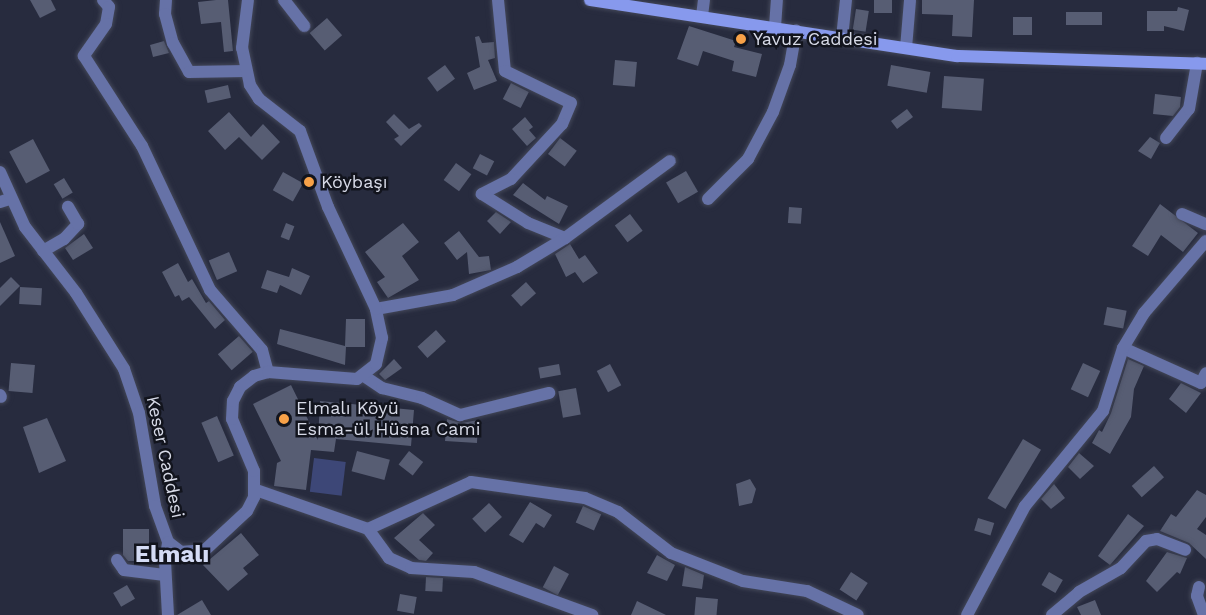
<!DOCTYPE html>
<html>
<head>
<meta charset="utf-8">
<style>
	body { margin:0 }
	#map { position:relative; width:1206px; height:615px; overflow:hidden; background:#272b3e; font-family:"Work Sans",sans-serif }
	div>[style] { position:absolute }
	.green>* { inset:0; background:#3d4777; transform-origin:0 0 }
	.building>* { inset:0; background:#575d73; transform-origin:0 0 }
	.roads { filter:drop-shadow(0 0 2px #434759) drop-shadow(0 0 2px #434759) }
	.minor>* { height:12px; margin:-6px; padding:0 6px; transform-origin:6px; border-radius:6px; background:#6672a7 }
	.tertiary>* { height:12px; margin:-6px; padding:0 6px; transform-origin:6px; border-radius:6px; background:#6672a7 }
	.secondary>* { height:12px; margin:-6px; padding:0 6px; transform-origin:6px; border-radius:6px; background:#8799ed }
	.dots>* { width:16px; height:16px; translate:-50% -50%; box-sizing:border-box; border:3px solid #12141d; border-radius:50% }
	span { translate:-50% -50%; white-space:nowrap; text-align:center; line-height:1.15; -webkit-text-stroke:5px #12141d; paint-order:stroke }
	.poi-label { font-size:18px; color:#d7dae7 }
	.left { translate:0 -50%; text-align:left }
	.street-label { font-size:18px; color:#d7dae7 }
	.district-label { font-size:24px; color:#d5dcf5; font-weight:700 }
</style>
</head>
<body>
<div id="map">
	<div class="green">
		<div style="left:314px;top:458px;width:32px;height:34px;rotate:7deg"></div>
	</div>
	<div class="building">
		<div style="clip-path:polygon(30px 0,51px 0,56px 10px,40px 18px)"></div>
		<div style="clip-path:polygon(216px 0,228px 0,233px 51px,224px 52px,221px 22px,201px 24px,198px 2px)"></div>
		<div style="left:874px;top:0;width:18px;height:13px"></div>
		<div style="clip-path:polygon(922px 0,974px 0,972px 37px,952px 36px,953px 15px,922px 14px)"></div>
		<div style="clip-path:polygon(1178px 7px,1189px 10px,1184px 31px,1164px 26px,1164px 31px,1147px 31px,1147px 11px,1177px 11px)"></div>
		<div style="left:856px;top:9px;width:13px;height:21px;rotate:9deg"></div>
		<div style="left:1102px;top:12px;width:13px;height:36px;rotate:90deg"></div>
		<div style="left:1013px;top:17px;width:19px;height:18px"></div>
		<div style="left:327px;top:18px;width:23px;height:23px;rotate:49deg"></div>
		<div style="clip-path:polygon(689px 26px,736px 41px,734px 47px,762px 54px,756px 77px,732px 71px,734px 61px,703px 51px,698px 66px,677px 59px)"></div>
		<div style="clip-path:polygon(479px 36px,482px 43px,494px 42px,495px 58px,488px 60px,497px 81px,474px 90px,467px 73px,480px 67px,475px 37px)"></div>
		<div style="clip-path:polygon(164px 41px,169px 53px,153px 57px,150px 45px)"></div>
		<div style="left:615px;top:60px;width:22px;height:25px;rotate:5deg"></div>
		<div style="left:445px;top:65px;width:17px;height:22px;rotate:54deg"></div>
		<div style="left:891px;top:65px;width:40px;height:21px;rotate:10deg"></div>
		<div style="left:944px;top:76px;width:40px;height:32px;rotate:4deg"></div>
		<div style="left:511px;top:83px;width:20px;height:18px;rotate:27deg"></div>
		<div style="left:228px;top:85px;width:13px;height:24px;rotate:77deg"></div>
		<div style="clip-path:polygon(1155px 94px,1181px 97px,1180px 107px,1173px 116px,1153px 114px)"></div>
		<div style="left:907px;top:109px;width:10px;height:20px;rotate:53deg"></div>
		<div style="clip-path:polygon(229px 112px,251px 137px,263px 124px,280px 142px,262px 160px,239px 137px,225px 150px,208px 131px)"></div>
		<div style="clip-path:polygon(394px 114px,409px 129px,419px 123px,422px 126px,401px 146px,394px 139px,399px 136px,386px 122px)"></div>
		<div style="clip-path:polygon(525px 117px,533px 127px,529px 130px,536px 138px,527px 146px,512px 129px)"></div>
		<div style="clip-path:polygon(1150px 137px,1160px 143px,1151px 159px,1138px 151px)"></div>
		<div style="left:560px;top:138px;width:21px;height:20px;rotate:37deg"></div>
		<div style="left:33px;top:139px;width:36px;height:27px;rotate:62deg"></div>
		<div style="left:480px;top:154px;width:16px;height:16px;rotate:27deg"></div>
		<div style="left:456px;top:163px;width:19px;height:21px;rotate:36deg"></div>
		<div style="left:686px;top:171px;width:24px;height:23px;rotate:60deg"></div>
		<div style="left:283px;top:172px;width:23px;height:21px;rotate:29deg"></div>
		<div style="left:64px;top:178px;width:17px;height:12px;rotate:59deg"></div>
		<div style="clip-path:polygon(523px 183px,545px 200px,547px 196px,568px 206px,559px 224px,513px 195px)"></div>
		<div style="clip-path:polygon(1160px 204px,1198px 233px,1183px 252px,1161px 235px,1148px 256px,1132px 246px)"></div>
		<div style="left:789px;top:207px;width:13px;height:16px;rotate:4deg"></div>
		<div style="clip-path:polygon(496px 212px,511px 222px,500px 234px,487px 221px)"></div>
		<div style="left:630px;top:214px;width:21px;height:19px;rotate:53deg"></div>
		<div style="clip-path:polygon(0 222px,15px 256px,0 263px)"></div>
		<div style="left:286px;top:223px;width:9px;height:15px;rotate:21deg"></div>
		<div style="clip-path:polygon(403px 223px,419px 242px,402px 256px,419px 280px,388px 298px,377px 282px,385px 277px,365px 252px)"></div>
		<div style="clip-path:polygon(459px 231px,479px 257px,489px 256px,491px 270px,469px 274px,467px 252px,457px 260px,444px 243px)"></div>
		<div style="clip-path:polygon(84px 234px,93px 248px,73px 260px,65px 248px)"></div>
		<div style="clip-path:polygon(570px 244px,579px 259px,585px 255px,598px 273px,583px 283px,575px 272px,566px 277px,555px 254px)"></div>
		<div style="left:229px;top:252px;width:21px;height:22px;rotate:67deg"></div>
		<div style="clip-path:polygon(178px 263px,188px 282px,192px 279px,206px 303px,209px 301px,225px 320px,215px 329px,189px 297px,182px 301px,179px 295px,175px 297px,162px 272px)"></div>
		<div style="clip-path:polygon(292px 268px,310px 276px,301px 295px,280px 285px,277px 293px,261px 288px,267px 270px,289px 277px)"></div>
		<div style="clip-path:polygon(11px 277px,20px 286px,0 306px,0 288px)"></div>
		<div style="left:526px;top:282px;width:15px;height:20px;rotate:48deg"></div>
		<div style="left:20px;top:287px;width:22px;height:17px;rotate:3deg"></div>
		<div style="left:1107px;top:307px;width:20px;height:18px;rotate:11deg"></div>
		<div style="clip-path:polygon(346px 319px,365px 319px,365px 347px,346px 347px,345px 365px,277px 344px,280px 329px,345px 346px)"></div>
		<div style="left:436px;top:330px;width:15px;height:25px;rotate:48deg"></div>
		<div style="left:239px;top:336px;width:21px;height:28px;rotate:49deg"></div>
		<div style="clip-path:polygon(394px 359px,402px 368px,385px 380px,379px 374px)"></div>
		<div style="clip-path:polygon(1128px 359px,1144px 366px,1134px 389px,1131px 417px,1110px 454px,1092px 443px,1099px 430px,1102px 432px,1111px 413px)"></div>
		<div style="left:11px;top:363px;width:24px;height:28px;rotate:5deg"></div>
		<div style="left:1083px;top:363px;width:19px;height:29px;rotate:25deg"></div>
		<div style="left:559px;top:364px;width:11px;height:21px;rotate:80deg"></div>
		<div style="left:610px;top:364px;width:24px;height:15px;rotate:62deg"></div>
		<div style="clip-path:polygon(1181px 383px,1201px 393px,1186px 413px,1169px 399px)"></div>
		<div style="clip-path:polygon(291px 385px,318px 440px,320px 401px,414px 410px,411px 446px,336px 439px,334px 452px,311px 450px,306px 490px,274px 486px,277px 463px,281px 461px,253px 404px)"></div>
		<div style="left:576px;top:388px;width:27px;height:18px;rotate:80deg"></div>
		<div style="left:217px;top:416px;width:43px;height:17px;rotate:67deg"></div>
		<div style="clip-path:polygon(47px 418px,66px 461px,39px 473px,23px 427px)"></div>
		<div style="clip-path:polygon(447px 419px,461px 423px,478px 420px,477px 443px,445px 441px)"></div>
		<div style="left:1023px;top:439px;width:21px;height:69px;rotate:31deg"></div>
		<div style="left:357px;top:451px;width:34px;height:21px;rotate:15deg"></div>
		<div style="left:409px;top:451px;width:18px;height:17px;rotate:38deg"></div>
		<div style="clip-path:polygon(1079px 453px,1094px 466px,1080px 479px,1068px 467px)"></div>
		<div style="left:1154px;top:466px;width:15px;height:30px;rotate:48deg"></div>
		<div style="clip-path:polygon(750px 479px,756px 489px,752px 503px,739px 506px,736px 484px)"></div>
		<div style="clip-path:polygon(1054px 484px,1065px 498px,1051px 509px,1041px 499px)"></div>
		<div style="clip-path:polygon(1197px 490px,1206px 495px,1206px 517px,1197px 529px,1206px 535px,1206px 559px,1189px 543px,1160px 531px,1171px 514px,1176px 517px)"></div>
		<div style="clip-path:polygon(530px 502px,552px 515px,544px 528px,536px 523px,523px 543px,509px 535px)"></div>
		<div style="left:489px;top:503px;width:19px;height:23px;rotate:47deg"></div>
		<div style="left:583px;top:506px;width:20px;height:18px;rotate:24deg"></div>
		<div style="clip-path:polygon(423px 513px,435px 525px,419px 540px,433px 553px,426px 561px,419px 560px,394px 538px)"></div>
		<div style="clip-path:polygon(1128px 514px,1144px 526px,1110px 565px,1098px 556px)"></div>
		<div style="left:978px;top:518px;width:17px;height:13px;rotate:17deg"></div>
		<div style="clip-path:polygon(123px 529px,149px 529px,149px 561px,128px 561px,123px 555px)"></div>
		<div style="clip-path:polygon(241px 533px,259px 555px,243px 568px,248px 574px,228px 591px,203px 565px)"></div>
		<div style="clip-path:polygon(1167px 552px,1187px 558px,1180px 574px,1177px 572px,1157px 592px,1146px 581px)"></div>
		<div style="clip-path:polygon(657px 555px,675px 565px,667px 581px,647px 573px)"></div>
		<div style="left:554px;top:566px;width:17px;height:24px;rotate:28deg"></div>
		<div style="clip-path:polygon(685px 567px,704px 575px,702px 589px,682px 586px)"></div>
		<div style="left:851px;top:572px;width:20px;height:21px;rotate:33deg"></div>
		<div style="left:1049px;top:572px;width:16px;height:15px;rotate:30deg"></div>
		<div style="left:426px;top:577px;width:17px;height:14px;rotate:3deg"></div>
		<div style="left:127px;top:585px;width:16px;height:16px;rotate:60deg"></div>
		<div style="left:400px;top:594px;width:17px;height:17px;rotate:10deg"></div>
		<div style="left:696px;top:597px;width:22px;height:18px;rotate:5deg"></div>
		<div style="clip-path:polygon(202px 600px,211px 615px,177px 615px)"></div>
		<div style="clip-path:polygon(1095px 600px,1101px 615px,1081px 615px,1077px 607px)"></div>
		<div style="clip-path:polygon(637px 601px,666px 615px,631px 615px)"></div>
	</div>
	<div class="roads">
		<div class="minor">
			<div style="left:103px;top:0;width:9px;rotate:49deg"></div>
			<div style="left:109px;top:7px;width:17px;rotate:100deg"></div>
			<div style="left:106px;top:24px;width:39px;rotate:125deg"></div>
			<div style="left:84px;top:56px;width:107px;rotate:57.2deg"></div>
			<div style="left:142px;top:146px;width:159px;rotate:64.7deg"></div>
			<div style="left:210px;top:290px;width:79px;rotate:49.1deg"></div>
			<div style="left:262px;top:350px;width:23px;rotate:75deg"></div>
			<div style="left:166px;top:0;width:14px;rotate:94deg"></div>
			<div style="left:165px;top:14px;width:30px;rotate:75deg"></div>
			<div style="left:173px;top:43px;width:33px;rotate:61deg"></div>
			<div style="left:189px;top:72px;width:57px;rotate:-1deg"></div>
			<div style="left:284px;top:0;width:33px;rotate:52deg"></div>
			<div style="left:498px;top:0;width:71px;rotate:84.4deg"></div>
			<div style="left:505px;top:71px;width:73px;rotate:25.9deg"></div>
			<div style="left:571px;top:103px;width:23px;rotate:113deg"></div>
			<div style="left:562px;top:124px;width:75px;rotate:132.8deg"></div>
			<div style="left:511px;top:179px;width:33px;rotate:153deg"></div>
			<div style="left:482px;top:194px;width:54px;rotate:32.2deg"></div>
			<div style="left:528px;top:223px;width:40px;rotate:22deg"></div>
			<div style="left:702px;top:16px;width:16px;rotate:-83deg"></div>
			<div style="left:775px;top:27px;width:27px;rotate:-86deg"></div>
			<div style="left:842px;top:38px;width:38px;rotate:-84deg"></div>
			<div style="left:906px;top:48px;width:48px;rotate:-85.2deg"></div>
			<div style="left:1166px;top:138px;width:37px;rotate:-52deg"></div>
			<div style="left:1189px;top:109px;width:47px;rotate:-80.1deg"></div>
			<div style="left:708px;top:199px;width:57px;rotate:-45deg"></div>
			<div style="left:748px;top:159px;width:53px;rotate:-62deg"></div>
			<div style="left:773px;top:112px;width:50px;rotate:-70.1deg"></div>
			<div style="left:790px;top:65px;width:35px;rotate:-80deg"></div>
			<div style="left:0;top:202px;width:10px;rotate:-17deg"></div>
			<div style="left:1182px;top:214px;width:26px;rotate:23deg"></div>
			<div style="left:43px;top:251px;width:24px;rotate:-30deg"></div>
			<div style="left:64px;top:239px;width:21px;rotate:-47deg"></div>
			<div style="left:78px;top:224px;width:20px;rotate:-120deg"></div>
			<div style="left:376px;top:309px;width:78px;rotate:-10.3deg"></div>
			<div style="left:453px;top:295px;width:70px;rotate:-23.6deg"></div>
			<div style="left:517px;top:267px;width:56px;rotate:-31.1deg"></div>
			<div style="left:565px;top:238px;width:130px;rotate:-36.3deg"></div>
			<div style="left:1123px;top:348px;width:85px;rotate:24.2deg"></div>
			<div style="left:1201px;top:383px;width:11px;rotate:-63deg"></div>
			<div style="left:364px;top:376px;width:22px;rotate:34deg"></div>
			<div style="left:382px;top:388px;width:41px;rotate:14deg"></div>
			<div style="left:422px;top:398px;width:42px;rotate:24.1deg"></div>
			<div style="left:460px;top:415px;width:92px;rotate:-13.9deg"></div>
			<div style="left:0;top:395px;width:2px;rotate:63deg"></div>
			<div style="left:256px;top:490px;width:119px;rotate:19.2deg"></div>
			<div style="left:368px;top:529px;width:113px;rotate:-24.5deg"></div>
			<div style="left:471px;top:482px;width:115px;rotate:8deg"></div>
			<div style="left:585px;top:498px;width:36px;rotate:23deg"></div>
			<div style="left:618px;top:512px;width:67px;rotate:37.7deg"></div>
			<div style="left:671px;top:553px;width:77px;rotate:21.3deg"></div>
			<div style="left:743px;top:581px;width:65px;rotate:8.9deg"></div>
			<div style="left:807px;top:591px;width:56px;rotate:25.2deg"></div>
			<div style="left:368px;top:529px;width:36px;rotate:54deg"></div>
			<div style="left:389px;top:558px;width:24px;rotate:24deg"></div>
			<div style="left:411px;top:568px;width:63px;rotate:3.6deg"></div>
			<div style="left:474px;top:572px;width:126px;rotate:20deg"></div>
			<div style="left:117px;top:560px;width:12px;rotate:55deg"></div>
			<div style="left:124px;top:570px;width:41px;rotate:7deg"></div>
			<div style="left:1199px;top:587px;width:9px;rotate:103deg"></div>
			<div style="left:1197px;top:596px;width:20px;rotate:70deg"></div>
			<div style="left:967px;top:615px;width:123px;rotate:-62deg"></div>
			<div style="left:1025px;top:506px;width:123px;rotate:-50.6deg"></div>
			<div style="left:1103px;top:411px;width:66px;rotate:-72.4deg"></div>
			<div style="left:1123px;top:348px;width:41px;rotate:-59deg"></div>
			<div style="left:1144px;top:313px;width:95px;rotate:-49.3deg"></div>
			<div style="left:1052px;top:615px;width:35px;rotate:-40deg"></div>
			<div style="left:1079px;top:592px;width:48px;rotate:-29.7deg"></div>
			<div style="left:1121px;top:568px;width:37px;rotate:-47deg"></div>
			<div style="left:1146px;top:541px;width:11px;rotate:-10deg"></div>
			<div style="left:1157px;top:539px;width:30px;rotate:21deg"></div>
		</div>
		<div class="tertiary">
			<div style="left:0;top:172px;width:60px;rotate:65.6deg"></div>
			<div style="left:25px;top:227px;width:83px;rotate:52.3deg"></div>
			<div style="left:76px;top:293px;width:90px;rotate:57.7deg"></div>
			<div style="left:124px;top:369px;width:46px;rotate:71.2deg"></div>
			<div style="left:139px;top:413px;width:94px;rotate:80.2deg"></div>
			<div style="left:155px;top:506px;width:38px;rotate:70deg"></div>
			<div style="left:168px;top:542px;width:16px;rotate:38deg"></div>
			<div style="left:181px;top:552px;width:24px;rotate:-5deg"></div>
			<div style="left:205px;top:550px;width:57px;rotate:-42.9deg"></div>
			<div style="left:247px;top:511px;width:16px;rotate:-63deg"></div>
			<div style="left:254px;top:497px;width:26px;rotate:-90deg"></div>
			<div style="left:254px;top:471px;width:56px;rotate:-112.9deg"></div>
			<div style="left:232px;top:419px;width:18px;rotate:-87deg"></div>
			<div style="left:233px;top:401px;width:16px;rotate:-63deg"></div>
			<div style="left:240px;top:387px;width:18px;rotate:-38deg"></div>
			<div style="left:254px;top:376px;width:15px;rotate:-16deg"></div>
			<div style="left:268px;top:372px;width:89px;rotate:4.5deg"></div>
			<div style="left:357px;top:379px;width:24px;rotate:-38deg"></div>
			<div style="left:376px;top:364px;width:27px;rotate:-77deg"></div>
			<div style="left:382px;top:338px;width:30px;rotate:-102deg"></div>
			<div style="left:376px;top:309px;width:113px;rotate:-115.2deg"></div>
			<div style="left:328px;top:207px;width:81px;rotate:-110.2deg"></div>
			<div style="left:300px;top:131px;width:52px;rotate:-142deg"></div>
			<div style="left:259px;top:99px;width:17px;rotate:-123deg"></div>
			<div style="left:250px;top:85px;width:38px;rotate:-102deg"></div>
			<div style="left:242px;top:48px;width:48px;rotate:-82.9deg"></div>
			<div style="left:168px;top:615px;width:53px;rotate:-93.2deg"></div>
			<div style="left:165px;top:562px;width:20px;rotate:-81deg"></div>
		</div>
		<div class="secondary">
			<div style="left:590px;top:0;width:371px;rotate:8.7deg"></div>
			<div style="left:957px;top:56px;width:249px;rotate:1.8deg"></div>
		</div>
	</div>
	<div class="dots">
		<div style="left:741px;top:39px;background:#f7a148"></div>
		<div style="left:309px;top:182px;background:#f7a148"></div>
		<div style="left:284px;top:419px;background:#f7a148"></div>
	</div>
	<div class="poi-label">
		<span class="left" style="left:753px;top:39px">Yavuz Caddesi</span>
		<span class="left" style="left:321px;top:182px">Köybaşı</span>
		<span class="left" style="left:296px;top:419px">Elmalı Köyü<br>Esma-ül Hüsna Cami</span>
	</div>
	<div class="street-label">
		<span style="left:165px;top:457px;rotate:78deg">Keser Caddesi</span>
	</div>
	<div class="district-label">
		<span style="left:172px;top:555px">Elmalı</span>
	</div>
</div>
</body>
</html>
